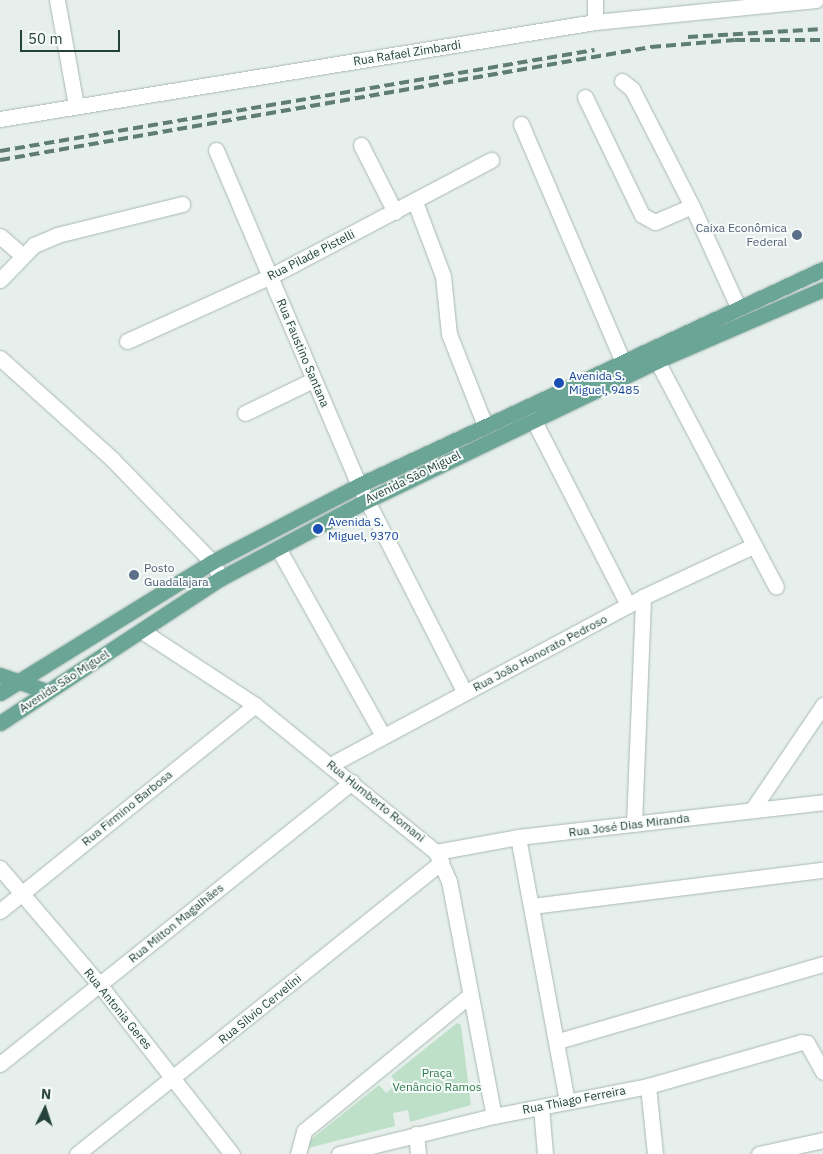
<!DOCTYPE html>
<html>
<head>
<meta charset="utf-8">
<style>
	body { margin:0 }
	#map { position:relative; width:823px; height:1154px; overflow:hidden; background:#e6efeb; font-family:"IBM Plex Sans",sans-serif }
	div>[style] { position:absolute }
	.green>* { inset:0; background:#bfe0c8 }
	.roads { filter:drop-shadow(0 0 1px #a8b8b2) drop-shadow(0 0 1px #a8b8b2) }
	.minor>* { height:15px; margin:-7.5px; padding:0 7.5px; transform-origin:7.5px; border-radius:7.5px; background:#fff }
	.major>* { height:15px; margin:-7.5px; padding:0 7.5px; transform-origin:7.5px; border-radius:7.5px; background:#6aa596 }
	.rail>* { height:4px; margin-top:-2px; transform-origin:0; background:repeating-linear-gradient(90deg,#5f7d75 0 10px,transparent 0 15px) }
	.dots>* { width:14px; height:14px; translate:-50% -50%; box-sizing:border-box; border:2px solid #f7fbf9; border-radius:50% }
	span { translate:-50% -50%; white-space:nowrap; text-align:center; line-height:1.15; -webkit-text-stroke:4px #f7fbf9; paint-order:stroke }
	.street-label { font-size:12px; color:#24423a }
	.service-label { font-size:12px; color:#4e5e75 }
	.right { translate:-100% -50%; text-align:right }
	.left { translate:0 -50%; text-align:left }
	.transit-label { font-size:12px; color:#164399 }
	.park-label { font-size:12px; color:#2d7a4b }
	.north { position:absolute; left:20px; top:1084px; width:50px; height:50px; -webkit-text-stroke:4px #f7fbf9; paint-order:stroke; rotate:4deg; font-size:14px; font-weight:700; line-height:20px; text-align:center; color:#24423a }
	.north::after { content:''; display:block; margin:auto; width:18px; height:22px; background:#24423a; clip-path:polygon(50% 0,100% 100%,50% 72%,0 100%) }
	.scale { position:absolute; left:20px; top:30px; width:100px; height:22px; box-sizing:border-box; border:2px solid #24423a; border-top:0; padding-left:6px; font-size:15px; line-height:18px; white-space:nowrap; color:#24423a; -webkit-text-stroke:4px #f7fbf9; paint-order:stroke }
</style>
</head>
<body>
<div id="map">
	<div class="green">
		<div style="clip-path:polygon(457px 1023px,461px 1025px,471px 1105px,410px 1122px,408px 1110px,393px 1113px,395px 1126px,308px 1148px,309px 1141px,379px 1085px,386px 1093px,397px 1084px,391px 1076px)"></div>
	</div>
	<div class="roads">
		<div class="minor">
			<div style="left:57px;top:0;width:108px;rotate:79.8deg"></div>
			<div style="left:595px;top:0;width:22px;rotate:90deg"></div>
			<div style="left:622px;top:81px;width:13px;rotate:39deg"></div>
			<div style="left:632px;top:89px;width:131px;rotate:62.9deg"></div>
			<div style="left:692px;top:206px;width:111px;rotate:65.5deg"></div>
			<div style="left:585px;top:97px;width:131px;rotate:64.2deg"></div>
			<div style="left:642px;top:215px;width:15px;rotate:28deg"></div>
			<div style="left:655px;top:222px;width:40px;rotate:-23.4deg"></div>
			<div style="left:0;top:119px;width:603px;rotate:-9.26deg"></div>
			<div style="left:595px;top:22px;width:222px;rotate:-5.7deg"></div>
			<div style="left:521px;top:124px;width:257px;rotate:66.8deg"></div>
			<div style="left:361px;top:145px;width:75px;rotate:63.1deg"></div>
			<div style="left:216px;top:150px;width:364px;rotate:66.9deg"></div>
			<div style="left:359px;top:485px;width:233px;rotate:63deg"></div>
			<div style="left:415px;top:202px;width:79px;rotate:69.3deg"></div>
			<div style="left:443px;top:276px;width:58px;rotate:84.1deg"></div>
			<div style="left:449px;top:334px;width:96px;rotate:68.5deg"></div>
			<div style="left:0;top:236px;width:29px;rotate:41deg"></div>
			<div style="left:0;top:280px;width:49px;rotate:-45.8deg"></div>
			<div style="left:34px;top:245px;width:25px;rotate:-23deg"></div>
			<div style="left:57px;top:235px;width:129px;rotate:-13.9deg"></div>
			<div style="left:127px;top:341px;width:158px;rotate:-24.3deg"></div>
			<div style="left:271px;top:276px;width:249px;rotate:-27.8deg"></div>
			<div style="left:0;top:358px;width:151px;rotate:42deg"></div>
			<div style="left:112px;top:459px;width:144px;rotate:45.8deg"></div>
			<div style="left:212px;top:562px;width:18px;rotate:61deg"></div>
			<div style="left:657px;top:361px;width:255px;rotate:62.2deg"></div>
			<div style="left:245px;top:413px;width:76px;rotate:-25.9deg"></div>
			<div style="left:533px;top:419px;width:209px;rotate:62.9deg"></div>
			<div style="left:278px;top:548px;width:215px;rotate:60.8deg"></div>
			<div style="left:142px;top:631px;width:135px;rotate:33.2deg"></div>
			<div style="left:255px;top:705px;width:233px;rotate:39.1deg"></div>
			<div style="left:436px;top:852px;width:32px;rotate:66deg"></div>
			<div style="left:449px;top:881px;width:239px;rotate:79.2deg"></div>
			<div style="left:330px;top:765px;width:355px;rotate:-28.2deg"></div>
			<div style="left:643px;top:597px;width:121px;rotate:-24.9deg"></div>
			<div style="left:752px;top:810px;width:127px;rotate:-55.9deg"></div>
			<div style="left:634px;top:824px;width:227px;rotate:-87.7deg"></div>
			<div style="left:518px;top:837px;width:269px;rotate:79.5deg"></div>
			<div style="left:436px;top:852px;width:83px;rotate:-10.4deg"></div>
			<div style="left:518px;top:837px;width:307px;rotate:-6.5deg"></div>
			<div style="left:0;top:868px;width:153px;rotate:49.5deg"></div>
			<div style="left:99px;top:984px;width:216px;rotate:52deg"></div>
			<div style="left:532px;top:906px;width:293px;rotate:-7.1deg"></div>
			<div style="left:0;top:911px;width:328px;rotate:-38.9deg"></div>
			<div style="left:558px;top:1041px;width:276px;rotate:-16.2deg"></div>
			<div style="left:0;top:1064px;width:451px;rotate:-38.7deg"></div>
			<div style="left:648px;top:1086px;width:68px;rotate:84.1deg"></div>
			<div style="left:541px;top:1107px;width:47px;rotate:85.1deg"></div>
			<div style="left:416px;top:1134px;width:20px;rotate:84deg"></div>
			<div style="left:77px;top:1154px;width:467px;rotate:-38.7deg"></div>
			<div style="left:298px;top:1154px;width:24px;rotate:-75deg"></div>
			<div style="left:304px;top:1131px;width:212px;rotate:-39.3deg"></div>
			<div style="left:339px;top:1154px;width:160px;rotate:-13.8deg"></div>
			<div style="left:494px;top:1116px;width:157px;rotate:-11deg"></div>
			<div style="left:648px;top:1086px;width:159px;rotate:-16deg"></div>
			<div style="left:801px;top:1042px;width:6px;rotate:9deg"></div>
			<div style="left:807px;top:1043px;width:33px;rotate:61deg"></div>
			<div style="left:759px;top:1154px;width:66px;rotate:-12.3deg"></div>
		</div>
		<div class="major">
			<div style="left:0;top:675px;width:49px;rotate:19.2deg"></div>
			<div style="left:0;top:693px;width:249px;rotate:-31.7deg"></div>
			<div style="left:212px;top:562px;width:166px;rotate:-27.6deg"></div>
			<div style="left:359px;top:485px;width:512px;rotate:-24.96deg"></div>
			<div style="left:0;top:723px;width:264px;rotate:-33.3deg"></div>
			<div style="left:221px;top:578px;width:164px;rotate:-28deg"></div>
			<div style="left:366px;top:501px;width:323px;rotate:-25.7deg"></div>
			<div style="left:657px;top:361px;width:181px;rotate:-23.4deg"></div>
		</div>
	</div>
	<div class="rail">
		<div style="left:688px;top:37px;width:135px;rotate:-3.4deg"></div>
		<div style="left:0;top:151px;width:603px;rotate:-9.65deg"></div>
		<div style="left:0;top:160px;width:661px;rotate:-9.85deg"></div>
		<div style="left:651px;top:47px;width:84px;rotate:-4.8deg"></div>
		<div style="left:735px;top:40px;width:88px"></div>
	</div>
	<div class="dots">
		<div style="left:797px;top:235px;background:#5c6f8a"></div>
		<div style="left:559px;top:383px;background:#1a4fb4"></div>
		<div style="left:318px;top:529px;background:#1a4fb4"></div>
		<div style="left:134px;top:575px;background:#5c6f8a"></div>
	</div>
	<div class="street-label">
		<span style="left:407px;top:53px;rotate:-9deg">Rua Rafael Zimbardi</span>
		<span style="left:311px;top:255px;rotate:-27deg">Rua Pilade Pistelli</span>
		<span style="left:303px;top:353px;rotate:67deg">Rua Faustino Santana</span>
		<span style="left:413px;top:477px;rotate:-26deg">Avenida São Miguel</span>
		<span style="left:540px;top:653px;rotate:-28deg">Rua João Honorato Pedroso</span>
		<span style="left:64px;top:681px;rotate:-33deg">Avenida São Miguel</span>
		<span style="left:376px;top:801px;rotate:39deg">Rua Humberto Romani</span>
		<span style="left:127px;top:808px;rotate:-39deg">Rua Firmino Barbosa</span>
		<span style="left:629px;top:825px;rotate:-7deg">Rua José Dias Miranda</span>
		<span style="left:176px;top:923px;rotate:-39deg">Rua Milton Magalhães</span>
		<span style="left:118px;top:1009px;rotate:51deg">Rua Antonia Geres</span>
		<span style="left:260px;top:1009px;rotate:-39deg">Rua Sílvio Cervelini</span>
		<span style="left:574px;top:1100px;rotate:-11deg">Rua Thiago Ferreira</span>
	</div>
	<div class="service-label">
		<span class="right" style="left:787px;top:235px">Caixa Econômica<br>Federal</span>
		<span class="left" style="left:144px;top:575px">Posto<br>Guadalajara</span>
	</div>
	<div class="transit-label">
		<span class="left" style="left:569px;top:383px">Avenida S.<br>Miguel, 9485</span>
		<span class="left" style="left:328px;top:529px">Avenida S.<br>Miguel, 9370</span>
	</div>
	<div class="park-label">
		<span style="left:437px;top:1080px">Praça<br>Venâncio Ramos</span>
	</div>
	<div class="north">N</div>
	<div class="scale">50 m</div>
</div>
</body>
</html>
